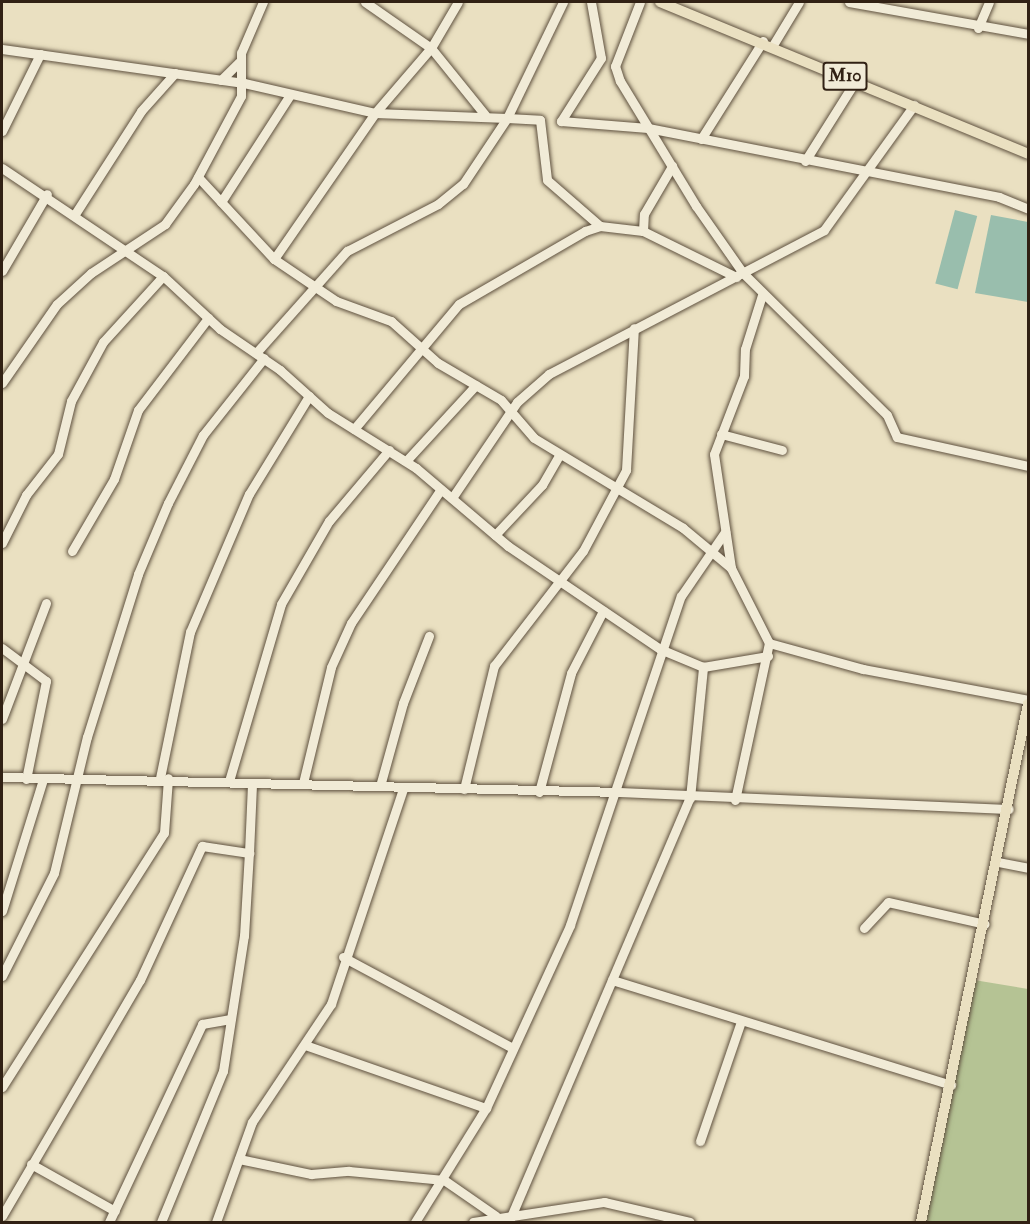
<!DOCTYPE html>
<html>
<head>
<meta charset="utf-8">
<style>
	body { margin:0 }
	#map { position:relative; width:1030px; height:1224px; overflow:hidden; background:#eae0c1; font-family:"IM FELL Double Pica",serif }
	div>[style] { position:absolute }
	.green>* { inset:0; background:#b5c394 }
	.water>* { inset:0; background:#99bead; transform-origin:0 0 }
	.roads { filter:drop-shadow(0 0 2px #5f513f) drop-shadow(0 0 2px #5f513f) }
	.minor>* { height:9px; margin:-4.5px; padding:0 4.5px; transform-origin:4.5px; border-radius:4.5px; background:#f1ebd7 }
	.major>* { height:10px; margin:-5px; padding:0 5px; transform-origin:5px; border-radius:5px; background:#eae0c1 }
	span { translate:-50% -50%; white-space:nowrap; text-align:center; line-height:1.15; -webkit-text-stroke:4.5px #f1ebd7; paint-order:stroke }
	.shield-label span { padding:2px 4px; background:#f1ebd7; border:2px solid; border-radius:4px; -webkit-text-stroke-width:0 }
	.shield-label { font-size:18px; color:#312114; font-weight:700 }
	.frame { position:absolute; inset:0; border:3px solid #312114; pointer-events:none }
</style>
</head>
<body>
<div id="map">
	<div class="green">
		<div style="clip-path:polygon(974px 980px,1028px 989px,1028px 1222px,922px 1222px)"></div>
	</div>
	<div class="water">
		<div style="left:955px;top:210px;width:23px;height:76px;rotate:15deg"></div>
		<div style="clip-path:polygon(991px 215px,1028px 222px,1028px 302px,975px 293px)"></div>
	</div>
	<div class="roads">
		<div class="minor">
			<div style="left:365px;top:2px;width:80px;rotate:34.9deg"></div>
			<div style="left:431px;top:48px;width:86px;rotate:51.1deg"></div>
			<div style="left:591px;top:2px;width:57px;rotate:79.9deg"></div>
			<div style="left:601px;top:58px;width:75px;rotate:122.4deg"></div>
			<div style="left:561px;top:121px;width:87px;rotate:4.6deg"></div>
			<div style="left:648px;top:128px;width:358px;rotate:11.1deg"></div>
			<div style="left:999px;top:197px;width:31px;rotate:22deg"></div>
			<div style="left:640px;top:2px;width:69px;rotate:111.3deg"></div>
			<div style="left:615px;top:66px;width:16px;rotate:72deg"></div>
			<div style="left:620px;top:81px;width:146px;rotate:58.7deg"></div>
			<div style="left:696px;top:206px;width:82px;rotate:55deg"></div>
			<div style="left:743px;top:273px;width:202px;rotate:44.6deg"></div>
			<div style="left:887px;top:415px;width:24px;rotate:66deg"></div>
			<div style="left:897px;top:437px;width:134px;rotate:12.5deg"></div>
			<div style="left:849px;top:2px;width:182px;rotate:10.1deg"></div>
			<div style="left:978px;top:28px;width:28px;rotate:-67deg"></div>
			<div style="left:773px;top:45px;width:50px;rotate:-58.8deg"></div>
			<div style="left:2px;top:49px;width:244px;rotate:8deg"></div>
			<div style="left:244px;top:83px;width:134px;rotate:12.9deg"></div>
			<div style="left:375px;top:113px;width:132px;rotate:2.2deg"></div>
			<div style="left:507px;top:118px;width:129px;rotate:-64.2deg"></div>
			<div style="left:221px;top:80px;width:25px;rotate:-45deg"></div>
			<div style="left:2px;top:131px;width:86px;rotate:-63.7deg"></div>
			<div style="left:701px;top:139px;width:116px;rotate:-57.7deg"></div>
			<div style="left:805px;top:161px;width:96px;rotate:-57.8deg"></div>
			<div style="left:2px;top:168px;width:194px;rotate:33.9deg"></div>
			<div style="left:163px;top:276px;width:78px;rotate:42.9deg"></div>
			<div style="left:220px;top:329px;width:73px;rotate:34.3deg"></div>
			<div style="left:280px;top:370px;width:64px;rotate:41.9deg"></div>
			<div style="left:328px;top:413px;width:104px;rotate:32deg"></div>
			<div style="left:416px;top:468px;width:121px;rotate:40.3deg"></div>
			<div style="left:508px;top:546px;width:184px;rotate:34.1deg"></div>
			<div style="left:660px;top:649px;width:47px;rotate:22.7deg"></div>
			<div style="left:703px;top:667px;width:66px;rotate:-9.6deg"></div>
			<div style="left:198px;top:177px;width:112px;rotate:47.2deg"></div>
			<div style="left:274px;top:259px;width:75px;rotate:34.1deg"></div>
			<div style="left:336px;top:301px;width:59px;rotate:20deg"></div>
			<div style="left:391px;top:321px;width:63px;rotate:41.8deg"></div>
			<div style="left:438px;top:363px;width:73px;rotate:30.4deg"></div>
			<div style="left:501px;top:400px;width:50px;rotate:49deg"></div>
			<div style="left:534px;top:438px;width:174px;rotate:31.1deg"></div>
			<div style="left:683px;top:528px;width:62px;rotate:39.8deg"></div>
			<div style="left:221px;top:202px;width:127px;rotate:-57.2deg"></div>
			<div style="left:75px;top:214px;width:122px;rotate:-57.3deg"></div>
			<div style="left:141px;top:111px;width:51px;rotate:-48.2deg"></div>
			<div style="left:643px;top:231px;width:17px;rotate:-87deg"></div>
			<div style="left:644px;top:214px;width:56px;rotate:-59.7deg"></div>
			<div style="left:274px;top:259px;width:178px;rotate:-55.3deg"></div>
			<div style="left:375px;top:113px;width:86px;rotate:-49.3deg"></div>
			<div style="left:431px;top:48px;width:53px;rotate:-59.6deg"></div>
			<div style="left:2px;top:271px;width:89px;rotate:-59.7deg"></div>
			<div style="left:256px;top:353px;width:137px;rotate:-48.3deg"></div>
			<div style="left:347px;top:251px;width:102px;rotate:-27.3deg"></div>
			<div style="left:438px;top:204px;width:32px;rotate:-39deg"></div>
			<div style="left:463px;top:184px;width:79px;rotate:-56.3deg"></div>
			<div style="left:507px;top:118px;width:33px;rotate:3deg"></div>
			<div style="left:540px;top:120px;width:60px;rotate:83.3deg"></div>
			<div style="left:547px;top:180px;width:70px;rotate:41deg"></div>
			<div style="left:2px;top:383px;width:96px;rotate:-55.2deg"></div>
			<div style="left:57px;top:304px;width:46px;rotate:-42.4deg"></div>
			<div style="left:91px;top:273px;width:89px;rotate:-33.5deg"></div>
			<div style="left:165px;top:224px;width:49px;rotate:-54.1deg"></div>
			<div style="left:194px;top:184px;width:100px;rotate:-61.9deg"></div>
			<div style="left:241px;top:96px;width:43px;rotate:-90deg"></div>
			<div style="left:241px;top:53px;width:56px;rotate:-66.7deg"></div>
			<div style="left:354px;top:429px;width:163px;rotate:-50deg"></div>
			<div style="left:459px;top:304px;width:146px;rotate:-30.1deg"></div>
			<div style="left:585px;top:231px;width:16px;rotate:-18deg"></div>
			<div style="left:600px;top:226px;width:43px;rotate:6.6deg"></div>
			<div style="left:643px;top:231px;width:104px;rotate:26.3deg"></div>
			<div style="left:721px;top:434px;width:63px;rotate:14.7deg"></div>
			<div style="left:406px;top:461px;width:103px;rotate:-47.4deg"></div>
			<div style="left:452px;top:498px;width:116px;rotate:-55.9deg"></div>
			<div style="left:517px;top:402px;width:43px;rotate:-41.2deg"></div>
			<div style="left:549px;top:374px;width:310px;rotate:-27.6deg"></div>
			<div style="left:824px;top:230px;width:154px;rotate:-54.2deg"></div>
			<div style="left:495px;top:535px;width:69px;rotate:-46.8deg"></div>
			<div style="left:542px;top:485px;width:34px;rotate:-60deg"></div>
			<div style="left:2px;top:543px;width:54px;rotate:-63.4deg"></div>
			<div style="left:26px;top:495px;width:52px;rotate:-52deg"></div>
			<div style="left:58px;top:454px;width:55px;rotate:-76.2deg"></div>
			<div style="left:71px;top:401px;width:67px;rotate:-61.5deg"></div>
			<div style="left:103px;top:342px;width:89px;rotate:-47.7deg"></div>
			<div style="left:72px;top:551px;width:83px;rotate:-59.7deg"></div>
			<div style="left:114px;top:479px;width:73px;rotate:-70.8deg"></div>
			<div style="left:138px;top:410px;width:116px;rotate:-52.7deg"></div>
			<div style="left:769px;top:643px;width:98px;rotate:15.5deg"></div>
			<div style="left:863px;top:669px;width:168px;rotate:10.6deg"></div>
			<div style="left:2px;top:648px;width:55px;rotate:36.9deg"></div>
			<div style="left:46px;top:681px;width:100px;rotate:101.5deg"></div>
			<div style="left:2px;top:719px;width:124px;rotate:-69.2deg"></div>
			<div style="left:2px;top:777px;width:616px;rotate:1.39deg"></div>
			<div style="left:618px;top:792px;width:391px;rotate:2.5deg"></div>
			<div style="left:160px;top:778px;width:149px;rotate:-78.4deg"></div>
			<div style="left:190px;top:632px;width:150px;rotate:-66.9deg"></div>
			<div style="left:249px;top:494px;width:115px;rotate:-58.5deg"></div>
			<div style="left:229px;top:781px;width:184px;rotate:-73.6deg"></div>
			<div style="left:281px;top:604px;width:96px;rotate:-60deg"></div>
			<div style="left:329px;top:521px;width:93px;rotate:-49.8deg"></div>
			<div style="left:303px;top:783px;width:119px;rotate:-76.4deg"></div>
			<div style="left:331px;top:667px;width:48px;rotate:-65.6deg"></div>
			<div style="left:351px;top:623px;width:161px;rotate:-56.1deg"></div>
			<div style="left:380px;top:786px;width:86px;rotate:-74.5deg"></div>
			<div style="left:403px;top:703px;width:72px;rotate:-68.8deg"></div>
			<div style="left:464px;top:789px;width:127px;rotate:-76.3deg"></div>
			<div style="left:494px;top:666px;width:145px;rotate:-52.3deg"></div>
			<div style="left:583px;top:551px;width:92px;rotate:-62deg"></div>
			<div style="left:626px;top:470px;width:142px;rotate:-86.8deg"></div>
			<div style="left:539px;top:792px;width:123px;rotate:-74.9deg"></div>
			<div style="left:571px;top:673px;width:70px;rotate:-62.7deg"></div>
			<div style="left:735px;top:800px;width:161px;rotate:-77.8deg"></div>
			<div style="left:769px;top:643px;width:84px;rotate:-116.9deg"></div>
			<div style="left:731px;top:568px;width:115px;rotate:-98.5deg"></div>
			<div style="left:714px;top:454px;width:84px;rotate:-69deg"></div>
			<div style="left:744px;top:376px;width:27px;rotate:-88deg"></div>
			<div style="left:745px;top:349px;width:57px;rotate:-72.5deg"></div>
			<div style="left:998px;top:862px;width:31px;rotate:11deg"></div>
			<div style="left:2px;top:911px;width:138px;rotate:-72.7deg"></div>
			<div style="left:864px;top:928px;width:35px;rotate:-47deg"></div>
			<div style="left:888px;top:902px;width:99px;rotate:12.8deg"></div>
			<div style="left:343px;top:957px;width:193px;rotate:28.2deg"></div>
			<div style="left:2px;top:976px;width:115px;rotate:-63.2deg"></div>
			<div style="left:54px;top:873px;width:140px;rotate:-76.4deg"></div>
			<div style="left:87px;top:737px;width:171px;rotate:-72.6deg"></div>
			<div style="left:138px;top:574px;width:77px;rotate:-67.1deg"></div>
			<div style="left:168px;top:503px;width:76px;rotate:-62.8deg"></div>
			<div style="left:203px;top:435px;width:98px;rotate:-51.6deg"></div>
			<div style="left:612px;top:980px;width:355px;rotate:17.2deg"></div>
			<div style="left:305px;top:1045px;width:192px;rotate:19.2deg"></div>
			<div style="left:2px;top:1087px;width:301px;rotate:-57.5deg"></div>
			<div style="left:164px;top:833px;width:55px;rotate:-85.8deg"></div>
			<div style="left:700px;top:1141px;width:127px;rotate:-71.1deg"></div>
			<div style="left:239px;top:1159px;width:74px;rotate:11.8deg"></div>
			<div style="left:311px;top:1174px;width:38px;rotate:-5deg"></div>
			<div style="left:349px;top:1171px;width:95px;rotate:5.4deg"></div>
			<div style="left:444px;top:1180px;width:63px;rotate:34.7deg"></div>
			<div style="left:31px;top:1164px;width:96px;rotate:29.2deg"></div>
			<div style="left:2px;top:1216px;width:273px;rotate:-59.7deg"></div>
			<div style="left:140px;top:980px;width:148px;rotate:-65.2deg"></div>
			<div style="left:202px;top:846px;width:48px;rotate:8.5deg"></div>
			<div style="left:249px;top:853px;width:70px;rotate:-87.5deg"></div>
			<div style="left:510px;top:1219px;width:458px;rotate:-66.9deg"></div>
			<div style="left:690px;top:798px;width:132px;rotate:-84.3deg"></div>
			<div style="left:109px;top:1222px;width:219px;rotate:-64.8deg"></div>
			<div style="left:202px;top:1024px;width:29px;rotate:-10deg"></div>
			<div style="left:161px;top:1222px;width:163px;rotate:-67.7deg"></div>
			<div style="left:223px;top:1071px;width:137px;rotate:-81.2deg"></div>
			<div style="left:244px;top:936px;width:83px;rotate:-86.6deg"></div>
			<div style="left:216px;top:1222px;width:106px;rotate:-70.2deg"></div>
			<div style="left:252px;top:1122px;width:142px;rotate:-56.2deg"></div>
			<div style="left:331px;top:1004px;width:227px;rotate:-71.5deg"></div>
			<div style="left:415px;top:1222px;width:134px;rotate:-58.1deg"></div>
			<div style="left:486px;top:1108px;width:201px;rotate:-65.3deg"></div>
			<div style="left:570px;top:925px;width:347px;rotate:-71.4deg"></div>
			<div style="left:681px;top:596px;width:78px;rotate:-55.5deg"></div>
			<div style="left:473px;top:1222px;width:133px;rotate:-8.7deg"></div>
			<div style="left:604px;top:1202px;width:88px;rotate:13.1deg"></div>
		</div>
		<div class="major">
			<div style="left:660px;top:2px;width:398px;rotate:22.4deg"></div>
			<div style="left:921px;top:1222px;width:529px;rotate:-78.33deg"></div>
		</div>
	</div>
	<div class="shield-label">
		<span style="left:845px;top:76px">M10</span>
	</div>
	<div class="frame"></div>
</div>
</body>
</html>
